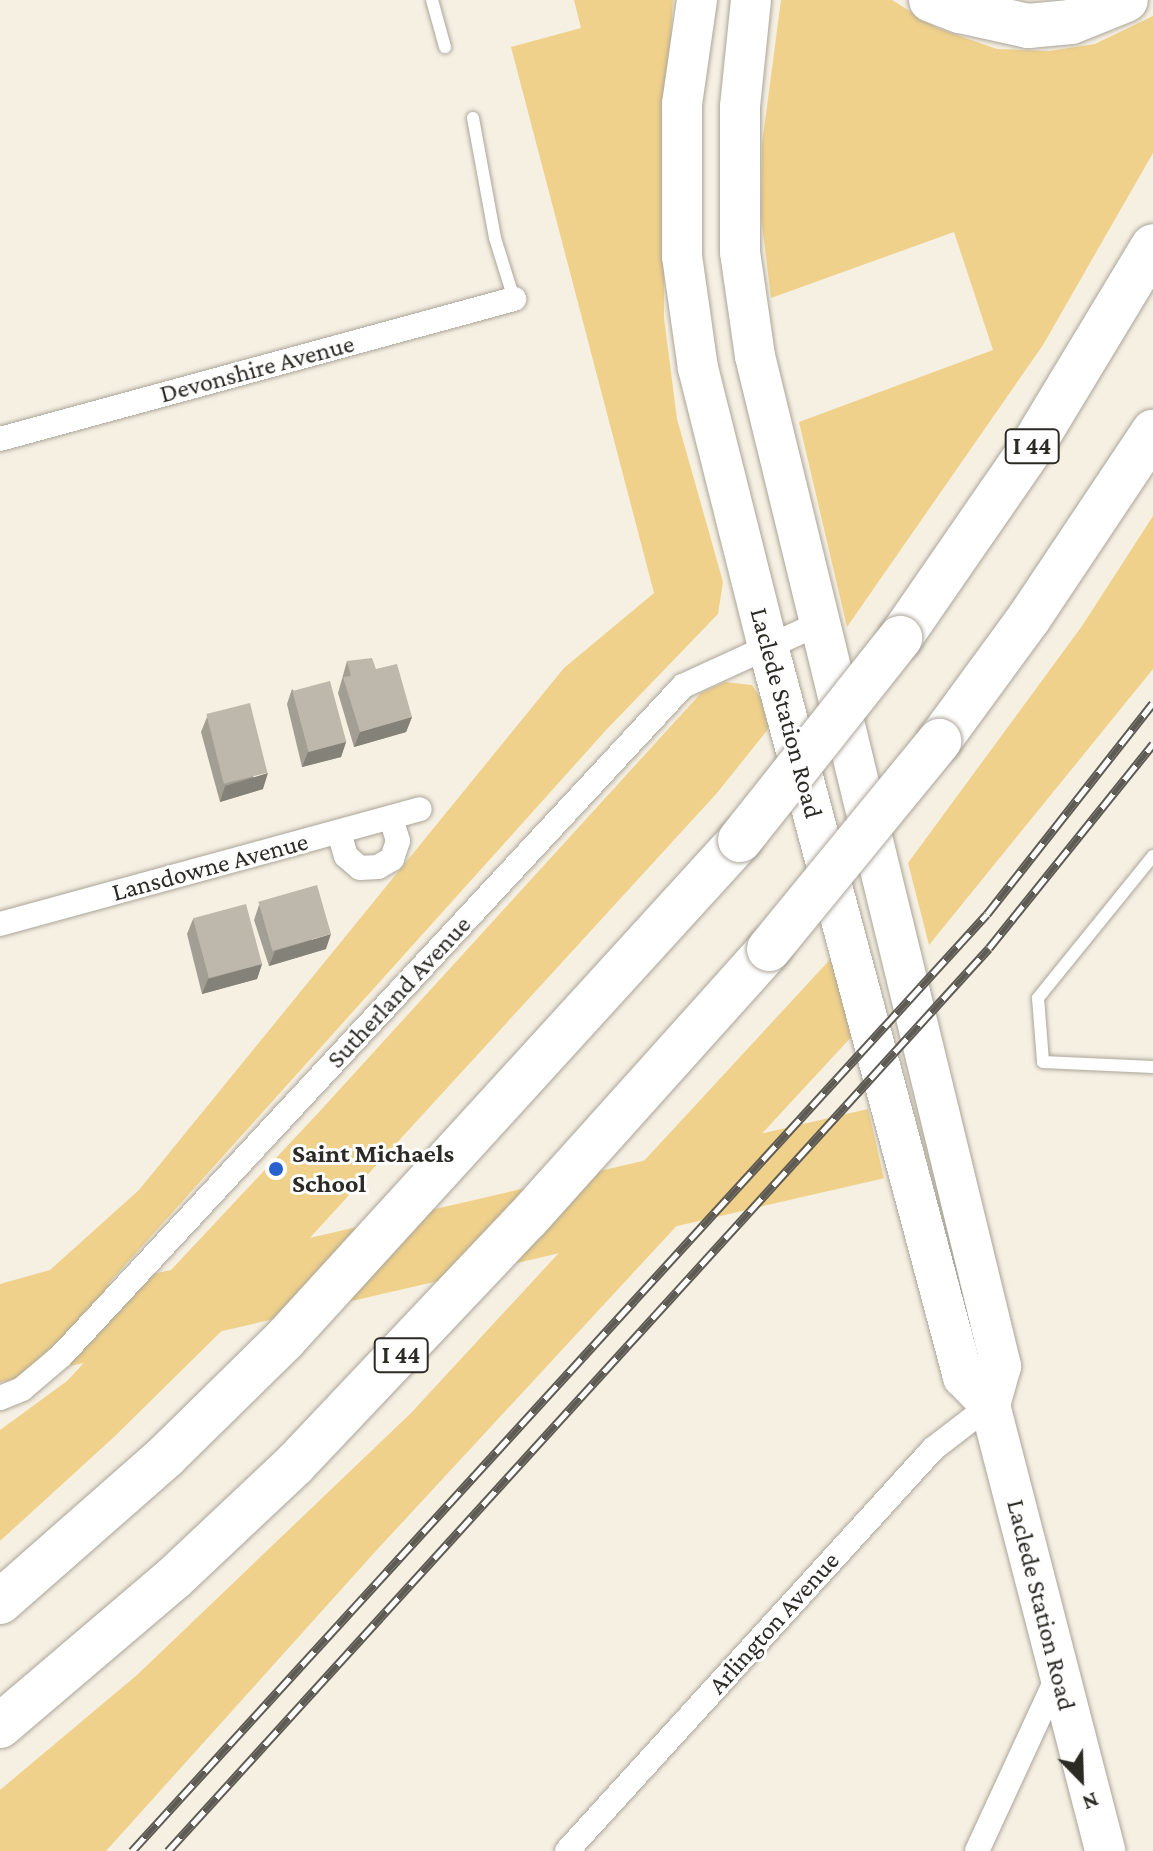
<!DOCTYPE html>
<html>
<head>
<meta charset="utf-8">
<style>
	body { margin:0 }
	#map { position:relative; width:1153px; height:1851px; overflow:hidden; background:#f6f0e3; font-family:"Crimson Pro",serif }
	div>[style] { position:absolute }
	.green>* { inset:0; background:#efd18b; transform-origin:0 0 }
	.roads { filter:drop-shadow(0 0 2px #aba599) drop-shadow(0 0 2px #aba599) }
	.service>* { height:12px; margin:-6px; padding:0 6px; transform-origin:6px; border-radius:6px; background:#fff }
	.minor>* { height:24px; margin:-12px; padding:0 12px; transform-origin:12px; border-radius:12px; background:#fff }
	.primary>* { height:40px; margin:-20px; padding:0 20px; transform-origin:20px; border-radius:20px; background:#fff }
	.motorway>* { height:44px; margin:-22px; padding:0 22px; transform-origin:22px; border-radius:22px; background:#fff }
	.rail>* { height:9px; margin-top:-4.5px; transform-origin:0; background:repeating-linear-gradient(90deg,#fefefe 0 18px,#5e5b54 0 36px); box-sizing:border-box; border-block:2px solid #5e5b54 }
	.bridges { filter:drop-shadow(0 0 2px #aba599) drop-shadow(0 0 2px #aba599) }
	.motorway-bridge>* { height:44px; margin:-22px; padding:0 22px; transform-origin:22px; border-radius:22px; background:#fff }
	.wall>* { inset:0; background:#a39e93 }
	.shaded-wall>* { inset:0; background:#848178 }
	.building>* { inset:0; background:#bdb8ab; transform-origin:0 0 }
	.dots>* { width:22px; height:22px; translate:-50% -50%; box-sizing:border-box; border:4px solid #fefefe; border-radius:50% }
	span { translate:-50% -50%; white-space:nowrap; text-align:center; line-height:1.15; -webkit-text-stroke:6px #fefefe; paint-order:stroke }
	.shield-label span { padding:2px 6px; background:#fefefe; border:2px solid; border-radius:6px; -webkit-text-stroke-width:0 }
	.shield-label { font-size:24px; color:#2c2a25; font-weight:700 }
	.street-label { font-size:26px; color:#2c2a25 }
	.poi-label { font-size:26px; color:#2c2a25; font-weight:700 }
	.left { translate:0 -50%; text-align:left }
	.north { position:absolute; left:1041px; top:1739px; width:80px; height:80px; -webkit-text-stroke:6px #fefefe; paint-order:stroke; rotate:157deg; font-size:22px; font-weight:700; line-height:32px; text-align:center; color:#2c2a25 }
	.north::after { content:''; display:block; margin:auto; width:28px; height:36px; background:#2c2a25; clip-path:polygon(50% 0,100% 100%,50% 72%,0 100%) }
</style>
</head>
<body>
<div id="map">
	<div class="green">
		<div style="clip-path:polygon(574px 0,673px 0,664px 159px,664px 318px,677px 419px,723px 582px,718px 614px,607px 729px,56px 1342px,13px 1372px,0 1374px,0 1284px,50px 1270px,139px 1190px,564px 668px,654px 593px,511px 47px,581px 28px)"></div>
		<div style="clip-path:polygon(781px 0,892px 0,937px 28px,997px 49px,1049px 51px,1095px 44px,1153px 16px,1153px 153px,1043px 345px,847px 627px,799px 422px,993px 350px,954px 232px,771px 298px,761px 216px,762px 144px)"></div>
		<div style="clip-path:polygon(1153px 516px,1153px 669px,929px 945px,908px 863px,1082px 626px)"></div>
		<div style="clip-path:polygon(725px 682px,752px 685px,761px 699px,769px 728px,717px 793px,253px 1300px,114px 1437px,0 1541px,0 1430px,67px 1381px,320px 1111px,701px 693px)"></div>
		<div style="clip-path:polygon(836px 953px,855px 1033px,374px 1553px,106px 1851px,0 1851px,0 1790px,137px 1675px,411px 1413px)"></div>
		<div style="left:868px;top:1109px;width:71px;height:1001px;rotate:77deg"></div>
	</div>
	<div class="roads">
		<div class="service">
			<div style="left:432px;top:0;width:49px;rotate:74.5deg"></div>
			<div style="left:473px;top:118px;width:122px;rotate:79.6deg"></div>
			<div style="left:495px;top:238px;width:64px;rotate:72.7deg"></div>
			<div style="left:1153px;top:856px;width:183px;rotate:129deg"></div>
			<div style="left:1038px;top:998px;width:64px;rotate:85.5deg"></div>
			<div style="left:1043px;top:1062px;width:110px;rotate:2.6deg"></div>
		</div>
		<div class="minor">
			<div style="left:0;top:439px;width:533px;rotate:-15.24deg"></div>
			<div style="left:339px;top:832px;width:25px;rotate:74deg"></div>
			<div style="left:346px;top:856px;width:18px;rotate:41deg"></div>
			<div style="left:360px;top:868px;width:18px;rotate:-3deg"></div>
			<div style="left:378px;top:867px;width:16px;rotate:-30deg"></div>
			<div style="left:392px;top:859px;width:19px;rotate:-72deg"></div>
			<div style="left:398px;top:841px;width:24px;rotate:-107deg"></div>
			<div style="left:0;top:924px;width:435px;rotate:-15.3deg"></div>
			<div style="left:0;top:1398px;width:24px;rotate:-22deg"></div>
			<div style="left:22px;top:1389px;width:52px;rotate:-40.4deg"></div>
			<div style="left:62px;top:1355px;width:913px;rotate:-47.13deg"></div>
			<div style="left:683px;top:686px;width:153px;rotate:-24.7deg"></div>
			<div style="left:567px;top:1851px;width:544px;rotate:-47.68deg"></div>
			<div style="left:933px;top:1449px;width:72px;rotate:-37.7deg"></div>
			<div style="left:977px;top:1851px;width:193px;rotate:-65.2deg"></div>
		</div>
		<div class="primary">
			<div style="left:697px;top:0;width:105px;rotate:98.2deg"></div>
			<div style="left:682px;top:104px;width:152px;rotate:90deg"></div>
			<div style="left:682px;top:256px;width:113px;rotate:81.9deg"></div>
			<div style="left:698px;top:368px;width:287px;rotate:75.9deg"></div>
			<div style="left:768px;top:646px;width:757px;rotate:75.06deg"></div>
			<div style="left:963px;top:1377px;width:39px;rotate:46deg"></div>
			<div style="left:751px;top:0;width:108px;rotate:95.9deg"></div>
			<div style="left:740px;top:107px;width:145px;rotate:90deg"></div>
			<div style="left:740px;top:252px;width:105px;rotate:81.8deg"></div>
			<div style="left:755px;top:356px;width:1040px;rotate:76.31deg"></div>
			<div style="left:1001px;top:1366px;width:41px;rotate:105.8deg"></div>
			<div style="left:990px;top:1405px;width:461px;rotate:75.5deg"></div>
		</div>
		<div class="motorway">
			<div style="left:931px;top:0;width:31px;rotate:21deg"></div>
			<div style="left:960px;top:11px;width:70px;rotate:12.4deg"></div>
			<div style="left:1028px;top:26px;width:43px;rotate:-5.3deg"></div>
			<div style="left:1071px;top:22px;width:59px;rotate:-21.8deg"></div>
			<div style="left:900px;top:638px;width:234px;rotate:-55.4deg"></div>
			<div style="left:1033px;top:445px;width:232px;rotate:-58.9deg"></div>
			<div style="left:939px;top:741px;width:152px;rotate:-53.8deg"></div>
			<div style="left:1029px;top:618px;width:224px;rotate:-56.3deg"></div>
			<div style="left:0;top:1602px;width:221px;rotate:-41.3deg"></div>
			<div style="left:166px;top:1456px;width:167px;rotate:-44.5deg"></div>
			<div style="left:285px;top:1339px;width:675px;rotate:-47.64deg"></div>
			<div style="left:0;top:1726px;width:228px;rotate:-40.4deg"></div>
			<div style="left:174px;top:1578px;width:166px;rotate:-43.3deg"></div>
			<div style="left:295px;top:1464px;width:337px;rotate:-46.6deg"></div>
			<div style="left:527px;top:1219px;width:363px;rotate:-48.1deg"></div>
		</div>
	</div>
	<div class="rail">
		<div style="left:132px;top:1851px;width:1268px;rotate:-47.62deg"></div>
		<div style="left:987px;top:914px;width:268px;rotate:-51.8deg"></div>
		<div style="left:168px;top:1851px;width:1220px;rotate:-47.72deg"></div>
		<div style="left:989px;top:948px;width:262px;rotate:-51.2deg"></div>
	</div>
	<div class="bridges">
		<div class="motorway-bridge">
			<div style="left:740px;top:840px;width:258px;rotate:-51.6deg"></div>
			<div style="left:769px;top:949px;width:269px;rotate:-50.7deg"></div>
		</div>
	</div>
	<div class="wall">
		<div style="clip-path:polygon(347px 661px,376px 669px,412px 717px,406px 732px,354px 747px,338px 693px)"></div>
		<div style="clip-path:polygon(292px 689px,346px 742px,341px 757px,302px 767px,287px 704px)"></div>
		<div style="clip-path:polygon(207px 717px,263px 789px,220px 802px,201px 732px)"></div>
		<div style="clip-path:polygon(259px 905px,326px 949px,269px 966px,254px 920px)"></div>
		<div style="clip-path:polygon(193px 919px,262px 964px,257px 979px,202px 994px,187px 934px)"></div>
	</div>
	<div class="shaded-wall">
		<div style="clip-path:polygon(412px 717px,406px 732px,354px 747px,360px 732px)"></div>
		<div style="clip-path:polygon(346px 742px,341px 757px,302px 767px,308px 752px)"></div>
		<div style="clip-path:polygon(268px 773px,263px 789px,220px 802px,225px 786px)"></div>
		<div style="clip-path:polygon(331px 934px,326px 949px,269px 966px,275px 951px)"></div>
		<div style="clip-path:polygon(262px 964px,257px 979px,202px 994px,208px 979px)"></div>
	</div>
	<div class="building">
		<div style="clip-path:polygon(372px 658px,376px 669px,397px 664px,412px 717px,360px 732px,343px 677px,351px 676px,347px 661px)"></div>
		<div style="left:330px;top:681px;width:63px;height:39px;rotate:75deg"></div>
		<div style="left:250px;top:703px;width:72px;height:45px;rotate:76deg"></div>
		<div style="left:317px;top:885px;width:51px;height:61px;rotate:74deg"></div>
		<div style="left:246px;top:904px;width:62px;height:55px;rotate:75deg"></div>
	</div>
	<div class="dots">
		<div style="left:276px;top:1169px;background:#2860ce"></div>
	</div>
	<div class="shield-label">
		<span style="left:1032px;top:446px">I 44</span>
		<span style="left:401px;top:1355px">I 44</span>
	</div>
	<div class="street-label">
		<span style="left:257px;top:369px;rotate:-15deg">Devonshire Avenue</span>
		<span style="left:786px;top:713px;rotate:75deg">Laclede Station Road</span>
		<span style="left:210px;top:867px;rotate:-15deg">Lansdowne Avenue</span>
		<span style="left:399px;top:992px;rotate:-47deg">Sutherland Avenue</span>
		<span style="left:1041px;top:1605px;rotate:76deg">Laclede Station Road</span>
		<span style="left:774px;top:1623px;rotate:-48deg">Arlington Avenue</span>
	</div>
	<div class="poi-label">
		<span class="left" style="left:292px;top:1169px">Saint Michaels<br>School</span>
	</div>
	<div class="north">N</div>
</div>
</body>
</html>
